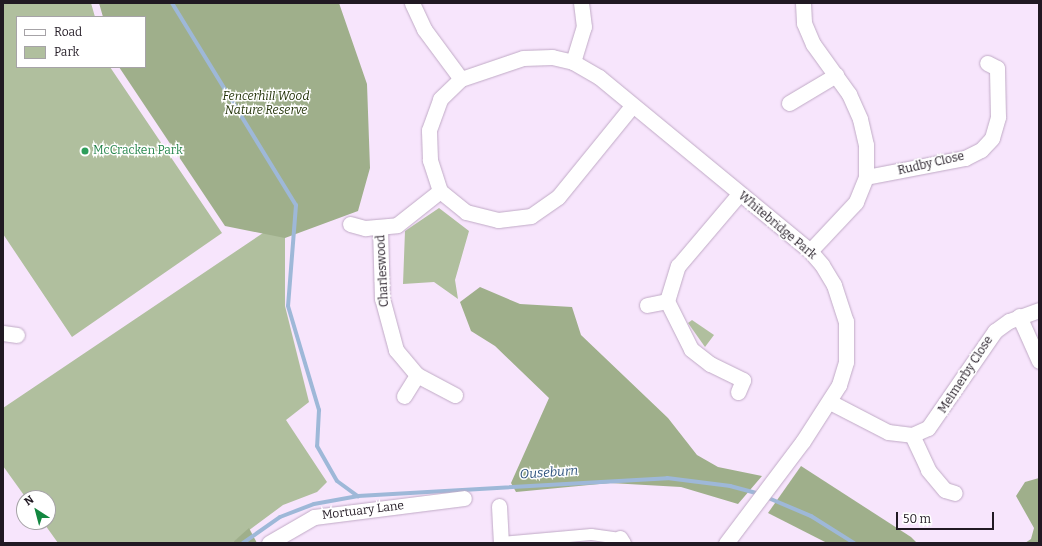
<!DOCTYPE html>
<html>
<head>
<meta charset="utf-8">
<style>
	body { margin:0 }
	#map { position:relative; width:1042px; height:546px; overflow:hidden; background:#f7e5fc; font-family:Bitter,serif }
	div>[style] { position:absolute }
	.green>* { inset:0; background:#b0bf9e }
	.forest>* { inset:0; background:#9faf8b }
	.stream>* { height:4px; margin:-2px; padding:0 2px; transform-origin:2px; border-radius:2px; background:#9eb8d8 }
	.roads { filter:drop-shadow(0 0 1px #c0aac6) drop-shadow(0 0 1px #c0aac6) }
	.pedestrian>* { height:11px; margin:-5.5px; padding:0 5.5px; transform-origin:5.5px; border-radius:5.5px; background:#fff }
	.minor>* { height:15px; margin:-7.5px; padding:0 7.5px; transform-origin:7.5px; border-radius:7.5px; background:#fff }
	.dots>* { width:11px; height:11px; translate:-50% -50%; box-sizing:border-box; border:2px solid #fff; border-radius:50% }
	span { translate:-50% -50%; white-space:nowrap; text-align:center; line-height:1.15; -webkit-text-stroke:3px #fff; paint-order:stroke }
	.park-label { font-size:12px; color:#233308; font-style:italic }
	.leisure-label { font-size:12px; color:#27864d }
	.left { translate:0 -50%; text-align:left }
	.street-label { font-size:12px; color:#211923 }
	.water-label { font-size:13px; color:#2e537e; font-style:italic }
	.frame { position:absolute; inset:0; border:4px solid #211923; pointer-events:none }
	.legend { position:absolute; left:16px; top:16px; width:130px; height:52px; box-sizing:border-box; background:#fff; border:1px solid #a6a3a7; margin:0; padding:5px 7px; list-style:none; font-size:12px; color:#211923 }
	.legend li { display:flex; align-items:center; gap:8px; height:20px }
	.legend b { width:20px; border:1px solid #a6a3a7 }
	.north { position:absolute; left:16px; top:490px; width:40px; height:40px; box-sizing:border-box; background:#fff; border:1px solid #a6a3a7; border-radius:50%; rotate:324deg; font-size:11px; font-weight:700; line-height:16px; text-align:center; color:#211923 }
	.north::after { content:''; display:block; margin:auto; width:14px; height:18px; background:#138740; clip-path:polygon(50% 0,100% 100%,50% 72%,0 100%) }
	.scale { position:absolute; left:896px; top:512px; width:98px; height:18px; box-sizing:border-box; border:2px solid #211923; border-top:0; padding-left:5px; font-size:12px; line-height:14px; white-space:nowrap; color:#211923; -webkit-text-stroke:3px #fff; paint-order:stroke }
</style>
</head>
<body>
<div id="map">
	<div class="green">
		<div style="clip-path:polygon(3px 3px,91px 3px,95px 17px,17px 17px,17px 67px,110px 67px,222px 233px,72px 337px,3px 234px)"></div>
		<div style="clip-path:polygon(439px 208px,469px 231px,455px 280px,458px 299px,434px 282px,403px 284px,405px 231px)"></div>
		<div style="clip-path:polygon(285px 230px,285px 306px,309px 402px,286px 420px,327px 482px,317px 492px,283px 505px,232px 543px,58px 543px,43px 522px,48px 522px,48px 498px,26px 498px,3px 466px,3px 408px,266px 231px)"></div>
		<div style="clip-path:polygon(692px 320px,714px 335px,705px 347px,688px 323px)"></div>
	</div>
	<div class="forest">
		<div style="clip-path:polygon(99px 3px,339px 3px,367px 84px,370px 168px,358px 211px,285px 238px,225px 226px,119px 67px,145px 67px,145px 17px,103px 17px)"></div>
		<div style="clip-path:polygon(480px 287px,520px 304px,572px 307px,581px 335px,668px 418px,697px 455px,718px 467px,762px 476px,738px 504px,681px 487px,610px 483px,516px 492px,511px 483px,549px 398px,495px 346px,471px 331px,460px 302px)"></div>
		<div style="clip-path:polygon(801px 466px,911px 537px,917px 543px,827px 543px,768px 513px)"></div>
		<div style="clip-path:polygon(1039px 478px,1039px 543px,1025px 543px,1031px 539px,1034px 528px,1016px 496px,1025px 482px)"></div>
		<div style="clip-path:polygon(249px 528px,257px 543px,232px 543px)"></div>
	</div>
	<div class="stream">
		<div style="left:172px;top:3px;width:237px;rotate:58.5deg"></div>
		<div style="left:296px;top:205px;width:101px;rotate:94.5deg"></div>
		<div style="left:288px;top:306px;width:109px;rotate:73.4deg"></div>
		<div style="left:319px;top:410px;width:36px;rotate:93deg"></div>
		<div style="left:317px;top:446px;width:40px;rotate:60.3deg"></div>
		<div style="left:337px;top:481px;width:26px;rotate:36deg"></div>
		<div style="left:766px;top:497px;width:49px;rotate:22.9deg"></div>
		<div style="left:811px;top:516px;width:51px;rotate:32.1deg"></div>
		<div style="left:243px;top:543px;width:45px;rotate:-35.1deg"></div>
		<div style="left:280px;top:517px;width:36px;rotate:-21deg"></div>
		<div style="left:314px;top:504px;width:45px;rotate:-10.3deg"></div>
		<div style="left:358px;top:496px;width:310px;rotate:-3.3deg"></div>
		<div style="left:667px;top:478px;width:64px;rotate:7.2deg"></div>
		<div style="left:730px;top:486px;width:30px;rotate:15deg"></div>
	</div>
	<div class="roads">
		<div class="pedestrian">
			<div style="left:501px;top:542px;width:90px;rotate:-5.1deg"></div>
			<div style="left:591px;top:534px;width:29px;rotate:8deg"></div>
		</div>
		<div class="minor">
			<div style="left:412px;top:3px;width:29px;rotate:65deg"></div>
			<div style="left:424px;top:29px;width:62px;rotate:53.5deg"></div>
			<div style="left:803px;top:3px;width:20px;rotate:87deg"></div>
			<div style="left:804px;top:23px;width:23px;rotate:67deg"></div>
			<div style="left:813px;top:44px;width:62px;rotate:54.2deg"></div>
			<div style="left:849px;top:94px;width:27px;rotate:66deg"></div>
			<div style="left:860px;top:119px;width:27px;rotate:77deg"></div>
			<div style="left:866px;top:145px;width:32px;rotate:90deg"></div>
			<div style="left:866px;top:177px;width:27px;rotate:112deg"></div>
			<div style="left:856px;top:202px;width:67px;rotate:133.2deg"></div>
			<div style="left:573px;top:62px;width:37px;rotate:-73deg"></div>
			<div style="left:584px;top:27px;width:24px;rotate:-97deg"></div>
			<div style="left:789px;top:103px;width:55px;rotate:-30.8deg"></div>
			<div style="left:632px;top:106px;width:117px;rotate:129.1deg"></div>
			<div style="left:558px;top:197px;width:33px;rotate:145deg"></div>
			<div style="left:531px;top:216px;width:33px;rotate:173deg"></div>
			<div style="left:498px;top:220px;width:33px;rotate:-166deg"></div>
			<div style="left:466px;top:212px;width:33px;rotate:-141deg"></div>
			<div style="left:440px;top:191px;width:33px;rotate:-108deg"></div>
			<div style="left:430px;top:160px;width:30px;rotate:-92deg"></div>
			<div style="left:429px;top:130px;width:33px;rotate:-70deg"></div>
			<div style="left:440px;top:99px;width:29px;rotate:-44deg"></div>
			<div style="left:461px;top:79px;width:65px;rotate:-18.7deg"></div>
			<div style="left:523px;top:58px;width:29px;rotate:-2deg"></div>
			<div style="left:552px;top:57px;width:22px;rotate:13deg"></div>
			<div style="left:573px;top:62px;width:30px;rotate:30deg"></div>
			<div style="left:599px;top:77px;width:273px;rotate:39.5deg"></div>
			<div style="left:810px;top:251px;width:18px;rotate:49deg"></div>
			<div style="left:822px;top:265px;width:23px;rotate:59deg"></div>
			<div style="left:834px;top:285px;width:38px;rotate:72deg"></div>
			<div style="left:846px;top:321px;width:41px;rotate:90deg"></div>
			<div style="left:846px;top:362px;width:24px;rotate:107deg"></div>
			<div style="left:839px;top:385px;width:67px;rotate:122.7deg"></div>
			<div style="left:803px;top:441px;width:128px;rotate:127deg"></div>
			<div style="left:866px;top:177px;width:101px;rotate:-10.9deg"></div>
			<div style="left:965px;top:158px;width:18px;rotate:-27deg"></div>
			<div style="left:981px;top:150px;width:16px;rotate:-47deg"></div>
			<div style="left:992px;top:138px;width:22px;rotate:-74deg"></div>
			<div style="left:998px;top:117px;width:49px;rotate:-91.2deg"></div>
			<div style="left:997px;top:68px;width:11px;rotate:-153deg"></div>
			<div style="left:350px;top:224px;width:16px;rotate:15deg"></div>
			<div style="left:365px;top:228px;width:32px;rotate:-5deg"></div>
			<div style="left:397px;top:225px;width:55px;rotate:-38.3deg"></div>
			<div style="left:380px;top:228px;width:70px;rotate:88.4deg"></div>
			<div style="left:382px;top:298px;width:54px;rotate:74.9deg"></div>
			<div style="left:396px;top:350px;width:33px;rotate:50deg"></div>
			<div style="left:417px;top:375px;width:43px;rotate:27.8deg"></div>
			<div style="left:647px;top:305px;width:20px;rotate:-11deg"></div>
			<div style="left:1019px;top:316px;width:49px;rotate:66deg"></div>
			<div style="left:3px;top:333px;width:14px;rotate:8deg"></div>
			<div style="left:738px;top:392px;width:13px;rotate:-67deg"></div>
			<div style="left:743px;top:380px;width:37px;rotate:-154deg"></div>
			<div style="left:710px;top:364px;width:24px;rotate:-142deg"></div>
			<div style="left:691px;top:349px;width:54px;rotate:-116.6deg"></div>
			<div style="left:667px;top:301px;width:37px;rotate:-73deg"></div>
			<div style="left:678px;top:266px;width:94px;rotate:-49.7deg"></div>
			<div style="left:404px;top:396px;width:25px;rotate:-58deg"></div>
			<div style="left:830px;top:402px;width:65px;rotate:27.3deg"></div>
			<div style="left:888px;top:432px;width:24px;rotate:7deg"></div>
			<div style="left:912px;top:435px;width:17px;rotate:-24deg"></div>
			<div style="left:928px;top:428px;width:118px;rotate:-55.4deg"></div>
			<div style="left:995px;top:331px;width:17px;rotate:-36deg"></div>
			<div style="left:1009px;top:321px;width:32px;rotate:-20deg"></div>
			<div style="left:912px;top:435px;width:38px;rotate:65deg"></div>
			<div style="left:928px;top:470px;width:26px;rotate:50deg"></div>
			<div style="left:945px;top:490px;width:10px;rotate:17deg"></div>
			<div style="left:499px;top:506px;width:37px;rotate:87deg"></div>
			<div style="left:620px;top:538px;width:6px;rotate:59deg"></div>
			<div style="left:269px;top:543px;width:52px;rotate:-30deg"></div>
			<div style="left:314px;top:517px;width:151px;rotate:-7.2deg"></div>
		</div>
	</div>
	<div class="dots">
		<div style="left:85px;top:151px;background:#2e9e5b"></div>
	</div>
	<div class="park-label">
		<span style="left:266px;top:104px">Fencerhill Wood<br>Nature Reserve</span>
	</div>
	<div class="leisure-label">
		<span class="left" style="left:93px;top:151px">McCracken Park</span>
	</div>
	<div class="street-label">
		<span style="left:931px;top:164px;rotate:-13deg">Rudby Close</span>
		<span style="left:777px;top:226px;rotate:40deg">Whitebridge Park</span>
		<span style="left:383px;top:271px;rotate:-93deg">Charleswood</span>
		<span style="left:966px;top:375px;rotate:-57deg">Melmerby Close</span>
		<span style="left:363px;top:511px;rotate:-7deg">Mortuary Lane</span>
	</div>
	<div class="water-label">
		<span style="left:549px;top:473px;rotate:-4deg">Ouseburn</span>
	</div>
	<div class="frame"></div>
	<ul class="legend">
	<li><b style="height:5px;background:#fff"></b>Road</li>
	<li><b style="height:11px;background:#b0bf9e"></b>Park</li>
	</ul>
	<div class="north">N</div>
	<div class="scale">50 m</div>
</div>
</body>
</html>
